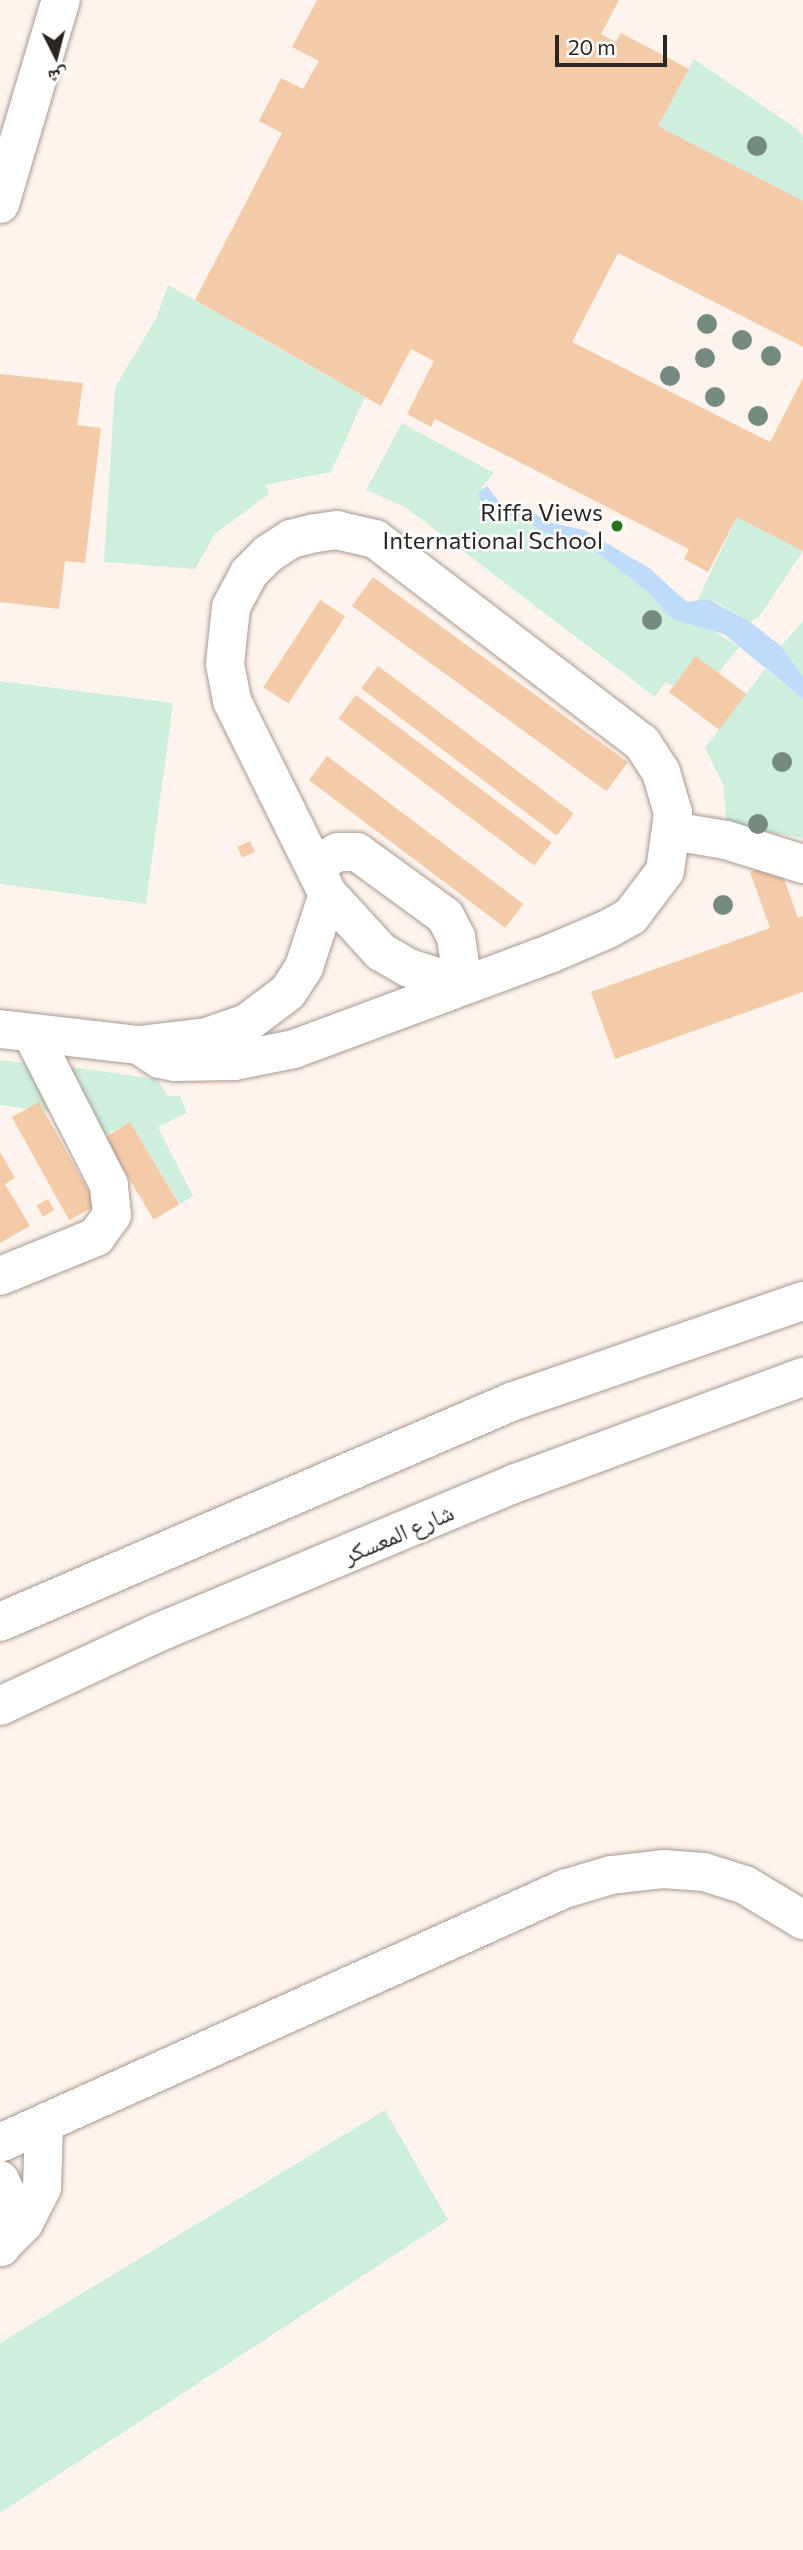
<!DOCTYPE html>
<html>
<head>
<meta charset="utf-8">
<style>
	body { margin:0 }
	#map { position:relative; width:803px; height:2550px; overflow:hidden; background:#fef4ed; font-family:Commissioner,"Noto Naskh Arabic",sans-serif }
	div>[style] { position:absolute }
	.green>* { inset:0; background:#ceeede }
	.water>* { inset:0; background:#bedbf9 }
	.building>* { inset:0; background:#f4cba9; transform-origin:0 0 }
	.roads { filter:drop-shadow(0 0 2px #a8998e) drop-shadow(0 0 2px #a8998e) }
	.minor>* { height:38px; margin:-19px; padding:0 19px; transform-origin:19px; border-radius:19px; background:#fff }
	.major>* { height:38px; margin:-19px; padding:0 19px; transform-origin:19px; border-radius:19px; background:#fff }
	.trees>* { width:20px; height:20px; margin:-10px; border-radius:50%; background:#768b7f }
	.dots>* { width:19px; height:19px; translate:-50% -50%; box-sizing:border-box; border:4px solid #fff; border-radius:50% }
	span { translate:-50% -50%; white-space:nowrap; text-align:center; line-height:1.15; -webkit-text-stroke:5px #fff; paint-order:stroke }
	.poi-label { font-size:24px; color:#2c2622 }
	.right { translate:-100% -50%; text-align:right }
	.street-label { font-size:24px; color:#2c2622 }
	.north { position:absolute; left:21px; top:21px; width:70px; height:70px; -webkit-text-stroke:5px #fff; paint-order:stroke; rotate:174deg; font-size:19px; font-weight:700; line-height:28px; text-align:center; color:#2c2622 }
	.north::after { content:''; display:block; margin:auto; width:24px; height:32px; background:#2c2622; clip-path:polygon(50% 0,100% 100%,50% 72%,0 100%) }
	.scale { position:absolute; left:555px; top:35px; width:112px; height:32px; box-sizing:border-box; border:4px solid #2c2622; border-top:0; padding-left:9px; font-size:21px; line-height:24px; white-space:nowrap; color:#2c2622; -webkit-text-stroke:5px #fff; paint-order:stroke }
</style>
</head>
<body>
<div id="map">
	<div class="green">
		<div style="clip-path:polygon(694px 59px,797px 129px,803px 137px,803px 201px,658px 126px)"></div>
		<div style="clip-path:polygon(168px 285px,365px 397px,331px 472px,265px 485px,269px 494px,215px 534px,195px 569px,104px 562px,115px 387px,156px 319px)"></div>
		<div style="clip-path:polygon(402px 423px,494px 473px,482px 487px,496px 517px,524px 518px,543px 532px,586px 544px,648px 592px,672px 619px,709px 628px,739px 647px,718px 673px,673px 686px,665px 682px,655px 697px,405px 507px,366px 490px)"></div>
		<div style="clip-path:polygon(737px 517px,803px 551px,759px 617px,750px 622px,716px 602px,697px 601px)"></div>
		<div style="clip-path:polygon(803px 621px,803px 676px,781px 646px)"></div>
		<div style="clip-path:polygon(765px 669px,803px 699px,803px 838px,727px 825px,723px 784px,705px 748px)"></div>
		<div style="clip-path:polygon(0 681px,173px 703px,146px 904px,0 884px)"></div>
		<div style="clip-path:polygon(0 1060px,25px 1063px,53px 1112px,0 1105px)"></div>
		<div style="clip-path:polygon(64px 1066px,157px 1079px,168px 1096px,180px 1096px,187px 1113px,158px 1127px,193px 1196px,180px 1204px,130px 1122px,104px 1136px)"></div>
		<div style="clip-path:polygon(385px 2110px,448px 2220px,0 2513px,0 2343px)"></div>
	</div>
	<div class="water">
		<div style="clip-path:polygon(487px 486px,501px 504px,523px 506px,548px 522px,584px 530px,649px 568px,687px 602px,708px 599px,750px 622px,781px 646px,803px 676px,803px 699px,724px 634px,672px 619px,648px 592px,586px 544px,543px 532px,523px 518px,486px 513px,478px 494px)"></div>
	</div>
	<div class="building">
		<div style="clip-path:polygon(317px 0,619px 0,601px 34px,616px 42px,621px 33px,689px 69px,658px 126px,803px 201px,803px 347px,618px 253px,572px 342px,770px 442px,803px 378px,803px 551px,737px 517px,708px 572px,684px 559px,689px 549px,435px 419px,431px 427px,407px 414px,434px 361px,411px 349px,381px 406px,195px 300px,282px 133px,259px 121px,281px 78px,303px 89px,319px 61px,292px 47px)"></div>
		<div style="clip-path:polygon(0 374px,83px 383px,77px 425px,101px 428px,85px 563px,65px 561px,59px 609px,0 602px)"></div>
		<div style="left:373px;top:577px;width:315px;height:36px;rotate:36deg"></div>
		<div style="left:320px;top:600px;width:30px;height:104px;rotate:33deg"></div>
		<div style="left:696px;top:656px;width:63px;height:45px;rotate:37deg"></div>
		<div style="left:378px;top:666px;width:245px;height:28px;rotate:37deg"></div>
		<div style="left:356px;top:695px;width:245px;height:29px;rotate:37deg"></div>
		<div style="left:327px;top:756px;width:246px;height:30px;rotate:37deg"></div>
		<div style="left:250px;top:841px;width:12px;height:14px;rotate:66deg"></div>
		<div style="clip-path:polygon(778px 862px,798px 918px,803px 916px,803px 992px,615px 1059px,591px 992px,770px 928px,750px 872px)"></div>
		<div style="left:39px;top:1102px;width:118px;height:31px;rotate:61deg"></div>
		<div style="left:130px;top:1122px;width:96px;height:30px;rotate:59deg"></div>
		<div style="clip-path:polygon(0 1152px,15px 1178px,5px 1184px,30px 1226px,0 1243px)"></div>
		<div style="left:48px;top:1199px;width:13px;height:13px;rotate:61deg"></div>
	</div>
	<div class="roads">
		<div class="minor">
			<div style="left:0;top:204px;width:213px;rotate:-73.4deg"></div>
			<div style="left:672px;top:831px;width:55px;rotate:9.5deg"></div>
			<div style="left:726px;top:840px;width:81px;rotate:17.3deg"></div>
			<div style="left:315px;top:865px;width:26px;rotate:-29deg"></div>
			<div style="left:338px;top:852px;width:19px"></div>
			<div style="left:357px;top:852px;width:109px;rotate:36deg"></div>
			<div style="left:445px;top:916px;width:24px;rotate:62deg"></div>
			<div style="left:456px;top:937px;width:49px;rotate:81.7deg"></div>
			<div style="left:0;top:1029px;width:140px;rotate:6.6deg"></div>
			<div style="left:139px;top:1045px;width:68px;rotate:-6.7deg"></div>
			<div style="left:207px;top:1037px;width:42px;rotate:-19.3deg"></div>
			<div style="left:247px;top:1023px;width:51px;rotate:-37.1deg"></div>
			<div style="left:288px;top:992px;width:30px;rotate:-57deg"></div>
			<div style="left:304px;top:967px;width:77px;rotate:-71.8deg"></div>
			<div style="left:139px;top:1045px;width:25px;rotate:34deg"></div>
			<div style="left:160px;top:1059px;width:16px;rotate:11deg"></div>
			<div style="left:176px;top:1062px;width:58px;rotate:-1deg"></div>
			<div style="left:234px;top:1061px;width:61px;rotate:-11.3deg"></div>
			<div style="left:294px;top:1049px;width:275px;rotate:-20.4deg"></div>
			<div style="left:552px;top:953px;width:61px;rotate:-23.2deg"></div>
			<div style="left:608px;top:929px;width:26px;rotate:-29deg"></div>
			<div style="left:631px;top:916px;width:56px;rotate:-52.9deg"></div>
			<div style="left:665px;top:871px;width:59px;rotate:-82.1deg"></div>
			<div style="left:673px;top:813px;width:43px;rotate:-106.3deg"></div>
			<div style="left:661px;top:772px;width:35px;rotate:-123deg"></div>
			<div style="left:642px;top:743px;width:336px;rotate:-142.6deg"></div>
			<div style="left:375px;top:539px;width:39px;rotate:-167deg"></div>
			<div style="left:337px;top:530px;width:22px;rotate:172deg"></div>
			<div style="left:315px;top:533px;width:25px;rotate:166deg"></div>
			<div style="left:291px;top:539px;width:27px;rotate:147deg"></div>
			<div style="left:268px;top:554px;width:27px;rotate:135deg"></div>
			<div style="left:249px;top:573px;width:38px;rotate:118deg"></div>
			<div style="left:231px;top:607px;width:57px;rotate:96deg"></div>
			<div style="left:225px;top:664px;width:38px;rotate:79deg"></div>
			<div style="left:232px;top:701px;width:216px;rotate:63.6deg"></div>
			<div style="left:328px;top:894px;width:79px;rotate:47.6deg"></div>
			<div style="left:381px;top:952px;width:32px;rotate:30deg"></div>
			<div style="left:409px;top:968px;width:57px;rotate:17.5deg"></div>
			<div style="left:0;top:1276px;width:104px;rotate:-22.1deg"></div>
			<div style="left:96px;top:1237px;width:27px;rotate:-54deg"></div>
			<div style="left:112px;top:1215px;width:30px;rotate:-96deg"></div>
			<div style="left:109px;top:1185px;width:169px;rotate:-117deg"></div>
			<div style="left:0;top:2143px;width:619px;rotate:-24.24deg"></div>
			<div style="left:564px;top:1889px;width:49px;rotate:-16.6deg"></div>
			<div style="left:611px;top:1875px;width:52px;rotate:-6.6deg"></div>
			<div style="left:663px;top:1869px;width:41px;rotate:4.2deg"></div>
			<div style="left:704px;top:1872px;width:43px;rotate:17.6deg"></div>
			<div style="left:745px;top:1885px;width:68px;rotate:31.1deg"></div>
			<div style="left:0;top:2180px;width:21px;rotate:65deg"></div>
			<div style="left:9px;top:2199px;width:49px;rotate:99.5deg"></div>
			<div style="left:0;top:2247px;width:34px;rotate:-45deg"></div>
			<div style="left:24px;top:2223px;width:39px;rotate:-63deg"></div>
			<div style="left:42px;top:2188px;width:64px;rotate:-88.2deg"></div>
		</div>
		<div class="major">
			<div style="left:0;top:1622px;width:556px;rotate:-23.29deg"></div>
			<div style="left:511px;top:1402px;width:309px;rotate:-19.1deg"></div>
			<div style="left:0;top:1706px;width:171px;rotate:-24.9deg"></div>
			<div style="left:155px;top:1634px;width:391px;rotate:-22.7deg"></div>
			<div style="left:516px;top:1483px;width:306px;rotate:-20.3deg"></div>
		</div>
	</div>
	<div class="trees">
		<div style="left:757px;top:146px"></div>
		<div style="left:707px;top:324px"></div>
		<div style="left:742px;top:340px"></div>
		<div style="left:771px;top:356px"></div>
		<div style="left:705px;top:358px"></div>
		<div style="left:670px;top:376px"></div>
		<div style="left:715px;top:397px"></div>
		<div style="left:758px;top:416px"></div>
		<div style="left:652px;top:620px"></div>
		<div style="left:782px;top:762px"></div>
		<div style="left:758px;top:824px"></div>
		<div style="left:723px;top:905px"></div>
	</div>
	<div class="dots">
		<div style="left:617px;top:526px;background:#26751e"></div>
	</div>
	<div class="poi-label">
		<span class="right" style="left:603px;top:526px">Riffa Views<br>International School</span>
	</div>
	<div class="street-label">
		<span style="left:398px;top:1533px;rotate:-23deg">شارع المعسكر</span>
	</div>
	<div class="north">ش</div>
	<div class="scale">20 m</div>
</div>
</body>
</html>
